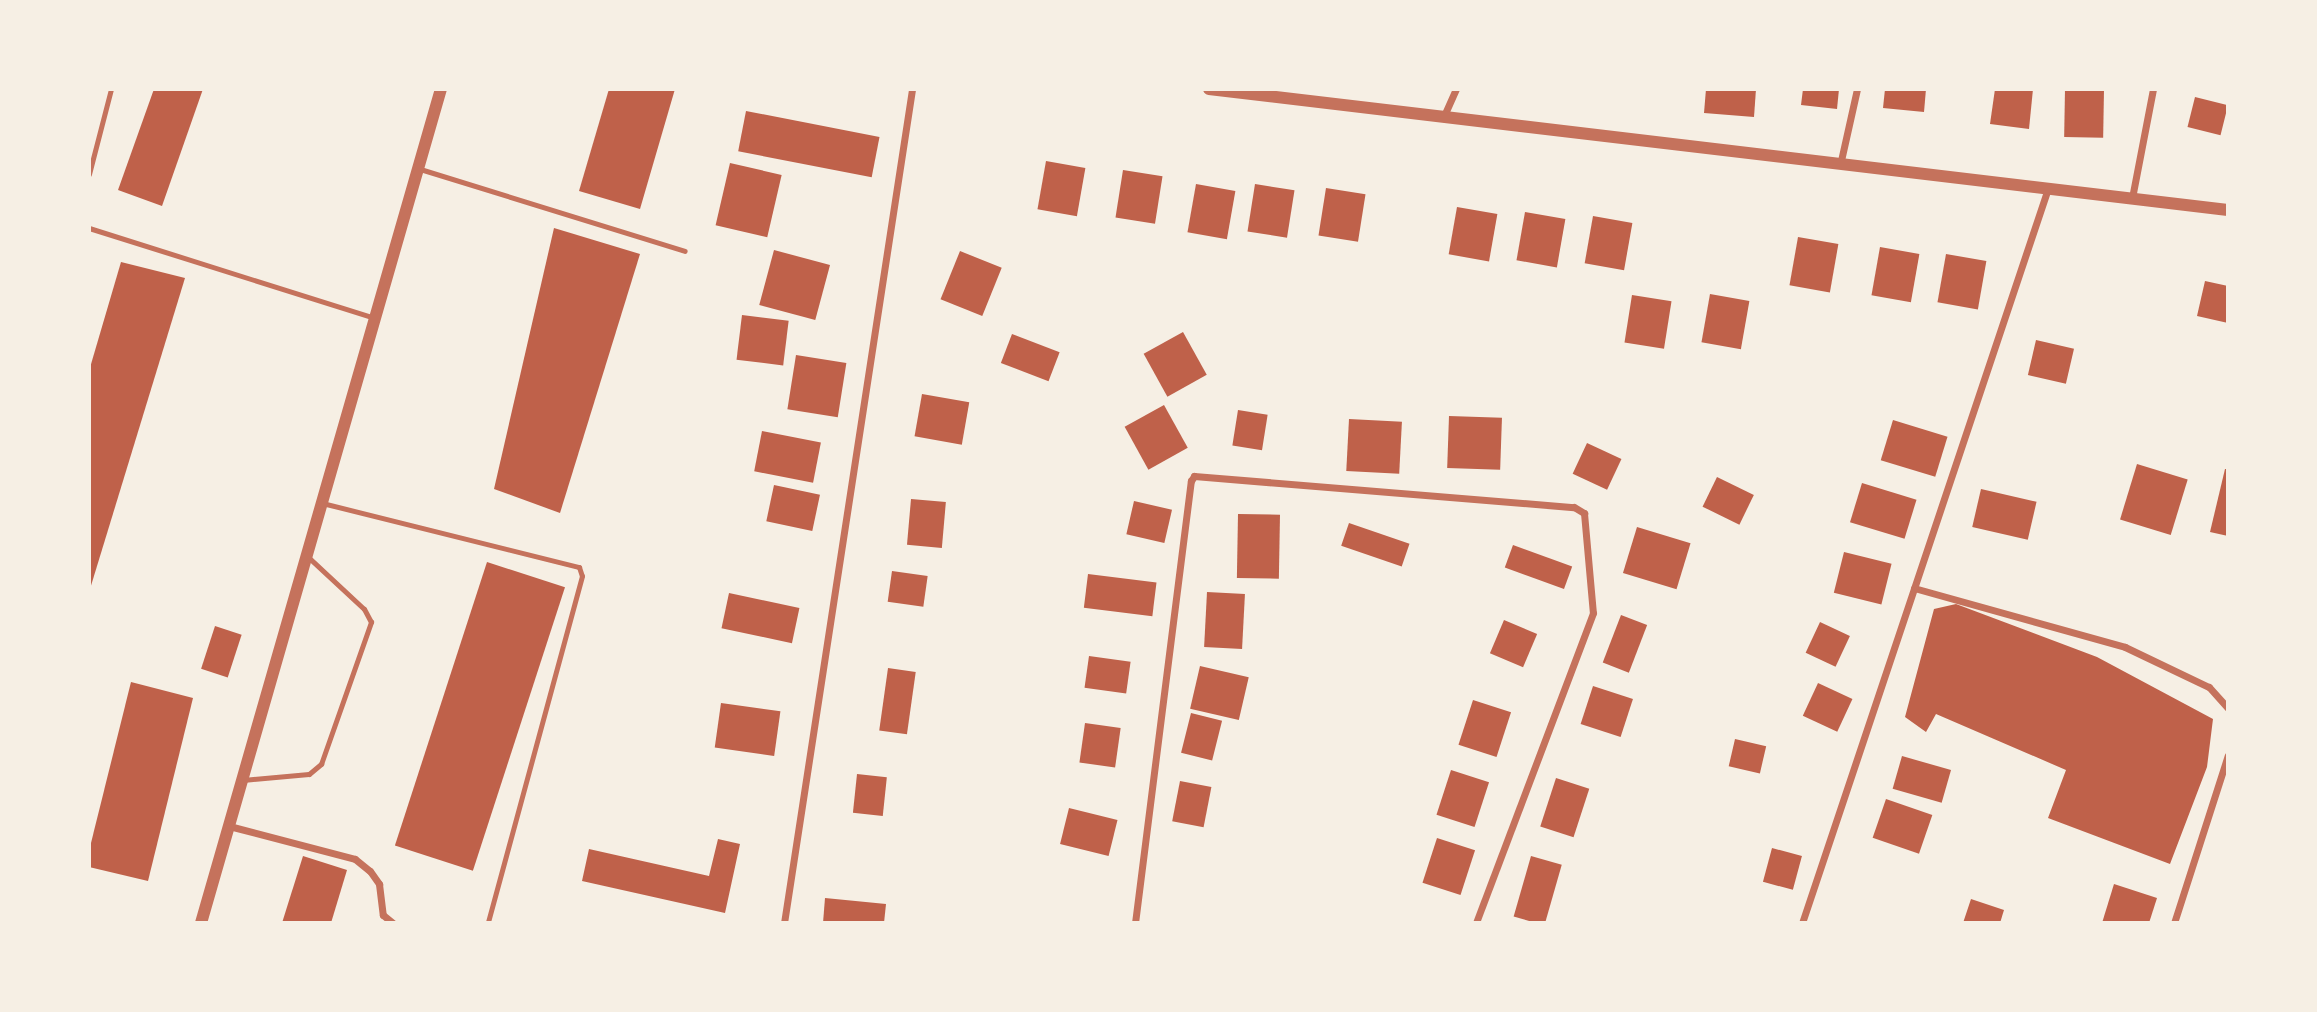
<!DOCTYPE html>
<html>
<head>
<meta charset="utf-8">
<style>
	body { margin:0 }
	#map { position:relative; width:2317px; height:1012px; overflow:hidden; background:#f6efe4; font-family:"PT Sans Narrow",sans-serif }
	div>[style] { position:absolute }
	.building>* { inset:0; background:#bf614a; transform-origin:0 0 }
	.service>* { height:5px; margin:-2.5px; padding:0 2.5px; transform-origin:2.5px; border-radius:2.5px; background:#c5725c }
	.minor>* { height:7px; margin:-3.5px; padding:0 3.5px; transform-origin:3.5px; border-radius:3.5px; background:#c5725c }
	.tertiary>* { height:12px; margin:-6px; padding:0 6px; transform-origin:6px; border-radius:6px; background:#c5725c }
	span { translate:-50% -50%; white-space:nowrap; text-align:center; line-height:1.15; -webkit-text-stroke:7px #f6efe4; paint-order:stroke }
	.frame { position:absolute; inset:0; border:91px solid #f6efe4; pointer-events:none }
</style>
</head>
<body>
<div id="map">
	<div class="building">
		<div style="clip-path:polygon(154px 89px,203px 89px,162px 206px,118px 190px)"></div>
		<div style="clip-path:polygon(609px 89px,675px 89px,640px 209px,579px 191px)"></div>
		<div style="clip-path:polygon(1706px 89px,1756px 89px,1754px 117px,1704px 113px)"></div>
		<div style="clip-path:polygon(1803px 89px,1839px 89px,1837px 109px,1801px 105px)"></div>
		<div style="clip-path:polygon(1885px 89px,1926px 89px,1924px 112px,1883px 108px)"></div>
		<div style="clip-path:polygon(1995px 89px,2033px 89px,2029px 129px,1990px 124px)"></div>
		<div style="left:2065px;top:89px;width:39px;height:48px;rotate:1deg"></div>
		<div style="left:2195px;top:97px;width:34px;height:31px;rotate:14deg"></div>
		<div style="left:746px;top:111px;width:136px;height:41px;rotate:11deg"></div>
		<div style="left:1046px;top:161px;width:40px;height:49px;rotate:10deg"></div>
		<div style="left:730px;top:163px;width:53px;height:64px;rotate:13deg"></div>
		<div style="left:1123px;top:170px;width:40px;height:48px;rotate:9deg"></div>
		<div style="left:1196px;top:184px;width:40px;height:49px;rotate:10deg"></div>
		<div style="left:1255px;top:184px;width:40px;height:48px;rotate:9deg"></div>
		<div style="left:1326px;top:188px;width:40px;height:48px;rotate:9deg"></div>
		<div style="left:1457px;top:207px;width:41px;height:48px;rotate:10deg"></div>
		<div style="left:1525px;top:212px;width:41px;height:49px;rotate:10deg"></div>
		<div style="left:1593px;top:216px;width:40px;height:48px;rotate:10deg"></div>
		<div style="clip-path:polygon(554px 228px,640px 254px,560px 513px,494px 489px)"></div>
		<div style="left:1798px;top:237px;width:41px;height:49px;rotate:10deg"></div>
		<div style="left:1880px;top:247px;width:40px;height:49px;rotate:10deg"></div>
		<div style="left:774px;top:250px;width:58px;height:57px;rotate:15deg"></div>
		<div style="left:960px;top:251px;width:45px;height:52px;rotate:22deg"></div>
		<div style="left:1946px;top:254px;width:41px;height:49px;rotate:10deg"></div>
		<div style="clip-path:polygon(121px 262px,185px 278px,90px 589px,89px 371px)"></div>
		<div style="clip-path:polygon(2205px 281px,2228px 286px,2228px 323px,2197px 316px)"></div>
		<div style="left:1710px;top:294px;width:40px;height:49px;rotate:10deg"></div>
		<div style="left:1632px;top:295px;width:40px;height:48px;rotate:9deg"></div>
		<div style="left:742px;top:315px;width:47px;height:45px;rotate:7deg"></div>
		<div style="left:1183px;top:332px;width:49px;height:45px;rotate:61deg"></div>
		<div style="left:1012px;top:334px;width:51px;height:31px;rotate:21deg"></div>
		<div style="left:2036px;top:340px;width:39px;height:36px;rotate:13deg"></div>
		<div style="left:796px;top:355px;width:51px;height:55px;rotate:9deg"></div>
		<div style="left:922px;top:394px;width:48px;height:43px;rotate:10deg"></div>
		<div style="left:1164px;top:405px;width:49px;height:45px;rotate:61deg"></div>
		<div style="left:1238px;top:410px;width:30px;height:36px;rotate:9deg"></div>
		<div style="left:1449px;top:416px;width:53px;height:52px;rotate:2deg"></div>
		<div style="left:1349px;top:419px;width:53px;height:52px;rotate:3deg"></div>
		<div style="left:1893px;top:420px;width:57px;height:42px;rotate:17deg"></div>
		<div style="left:762px;top:431px;width:60px;height:41px;rotate:11deg"></div>
		<div style="left:1587px;top:443px;width:38px;height:34px;rotate:25deg"></div>
		<div style="left:2137px;top:464px;width:53px;height:58px;rotate:17deg"></div>
		<div style="clip-path:polygon(2225px 469px,2228px 469px,2228px 536px,2210px 532px)"></div>
		<div style="left:1717px;top:477px;width:41px;height:33px;rotate:26deg"></div>
		<div style="left:1862px;top:483px;width:57px;height:41px;rotate:17deg"></div>
		<div style="left:774px;top:485px;width:47px;height:37px;rotate:12deg"></div>
		<div style="left:1981px;top:489px;width:57px;height:39px;rotate:13deg"></div>
		<div style="left:911px;top:499px;width:35px;height:46px;rotate:5deg"></div>
		<div style="left:1134px;top:501px;width:39px;height:34px;rotate:13deg"></div>
		<div style="left:1238px;top:514px;width:42px;height:64px;rotate:1deg"></div>
		<div style="left:1349px;top:523px;width:64px;height:24px;rotate:19deg"></div>
		<div style="left:1637px;top:527px;width:56px;height:48px;rotate:17deg"></div>
		<div style="left:1513px;top:545px;width:63px;height:24px;rotate:20deg"></div>
		<div style="left:1844px;top:552px;width:49px;height:42px;rotate:14deg"></div>
		<div style="left:487px;top:562px;width:82px;height:298px;rotate:18deg"></div>
		<div style="left:892px;top:571px;width:36px;height:31px;rotate:8deg"></div>
		<div style="left:1088px;top:574px;width:69px;height:34px;rotate:7deg"></div>
		<div style="left:1207px;top:592px;width:38px;height:55px;rotate:3deg"></div>
		<div style="left:729px;top:593px;width:72px;height:36px;rotate:12deg"></div>
		<div style="clip-path:polygon(1956px 604px,2097px 657px,2213px 719px,2207px 767px,2170px 864px,2048px 818px,2066px 770px,1936px 714px,1926px 732px,1905px 717px,1934px 609px)"></div>
		<div style="left:1621px;top:615px;width:28px;height:51px;rotate:21deg"></div>
		<div style="left:1504px;top:620px;width:36px;height:36px;rotate:23deg"></div>
		<div style="left:1820px;top:622px;width:33px;height:34px;rotate:25deg"></div>
		<div style="left:215px;top:626px;width:28px;height:45px;rotate:18deg"></div>
		<div style="left:1089px;top:656px;width:42px;height:32px;rotate:8deg"></div>
		<div style="left:1200px;top:666px;width:50px;height:44px;rotate:13deg"></div>
		<div style="left:888px;top:668px;width:28px;height:63px;rotate:8deg"></div>
		<div style="clip-path:polygon(131px 682px,193px 698px,148px 881px,89px 867px,89px 851px)"></div>
		<div style="left:1818px;top:683px;width:38px;height:36px;rotate:25deg"></div>
		<div style="left:1593px;top:686px;width:42px;height:40px;rotate:18deg"></div>
		<div style="left:1473px;top:700px;width:40px;height:47px;rotate:18deg"></div>
		<div style="left:721px;top:703px;width:60px;height:45px;rotate:8deg"></div>
		<div style="left:1191px;top:713px;width:32px;height:41px;rotate:14deg"></div>
		<div style="left:1085px;top:723px;width:36px;height:40px;rotate:8deg"></div>
		<div style="left:1735px;top:739px;width:32px;height:28px;rotate:13deg"></div>
		<div style="left:1902px;top:756px;width:51px;height:34px;rotate:16deg"></div>
		<div style="left:1451px;top:770px;width:40px;height:47px;rotate:18deg"></div>
		<div style="left:857px;top:774px;width:30px;height:39px;rotate:6deg"></div>
		<div style="left:1556px;top:778px;width:35px;height:51px;rotate:18deg"></div>
		<div style="left:1180px;top:781px;width:32px;height:41px;rotate:11deg"></div>
		<div style="left:1886px;top:799px;width:49px;height:41px;rotate:19deg"></div>
		<div style="left:1069px;top:808px;width:50px;height:37px;rotate:14deg"></div>
		<div style="left:1437px;top:838px;width:40px;height:47px;rotate:18deg"></div>
		<div style="clip-path:polygon(718px 839px,740px 844px,725px 913px,582px 881px,589px 849px,709px 876px)"></div>
		<div style="left:1772px;top:848px;width:31px;height:35px;rotate:15deg"></div>
		<div style="clip-path:polygon(303px 856px,347px 870px,331px 923px,282px 923px)"></div>
		<div style="left:1531px;top:856px;width:32px;height:63px;rotate:16deg"></div>
		<div style="clip-path:polygon(2114px 884px,2157px 898px,2149px 923px,2102px 923px)"></div>
		<div style="clip-path:polygon(825px 898px,886px 904px,884px 923px,823px 923px)"></div>
		<div style="clip-path:polygon(1971px 899px,2004px 910px,2000px 923px,1963px 923px)"></div>
	</div>
	<div class="service">
		<div style="left:420px;top:169px;width:277px;rotate:17.2deg"></div>
		<div style="left:89px;top:174px;width:88px;rotate:-75.5deg"></div>
		<div style="left:89px;top:228px;width:300px;rotate:17.5deg"></div>
		<div style="left:322px;top:503px;width:265px;rotate:14deg"></div>
		<div style="left:579px;top:567px;width:9px;rotate:72deg"></div>
		<div style="left:582px;top:576px;width:360px;rotate:105.2deg"></div>
		<div style="left:243px;top:780px;width:66px;rotate:-5.2deg"></div>
		<div style="left:309px;top:774px;width:16px;rotate:-40deg"></div>
		<div style="left:321px;top:764px;width:151px;rotate:-70.6deg"></div>
		<div style="left:371px;top:622px;width:15px;rotate:-118deg"></div>
		<div style="left:364px;top:609px;width:78px;rotate:-137.1deg"></div>
	</div>
	<div class="minor">
		<div style="left:1443px;top:118px;width:32px;rotate:-66deg"></div>
		<div style="left:1840px;top:165px;width:78px;rotate:-77.4deg"></div>
		<div style="left:2132px;top:198px;width:111px;rotate:-79.1deg"></div>
		<div style="left:1914px;top:588px;width:219px;rotate:15.6deg"></div>
		<div style="left:2125px;top:647px;width:93px;rotate:25.5deg"></div>
		<div style="left:2209px;top:687px;width:28px;rotate:48deg"></div>
		<div style="left:229px;top:826px;width:130px;rotate:14.7deg"></div>
		<div style="left:355px;top:859px;width:19px;rotate:39deg"></div>
		<div style="left:370px;top:871px;width:16px;rotate:55deg"></div>
		<div style="left:379px;top:884px;width:31px;rotate:83deg"></div>
		<div style="left:383px;top:915px;width:13px;rotate:39deg"></div>
		<div style="left:784px;top:923px;width:844px;rotate:-81.27deg"></div>
		<div style="left:1135px;top:923px;width:446px;rotate:-82.8deg"></div>
		<div style="left:1191px;top:481px;width:6px;rotate:-59deg"></div>
		<div style="left:1194px;top:476px;width:381px;rotate:4.7deg"></div>
		<div style="left:1574px;top:507px;width:12px;rotate:31deg"></div>
		<div style="left:1584px;top:513px;width:100px;rotate:84.9deg"></div>
		<div style="left:1593px;top:613px;width:331px;rotate:110.7deg"></div>
		<div style="left:1802px;top:923px;width:775px;rotate:-71.49deg"></div>
		<div style="left:2174px;top:923px;width:176px;rotate:-72.2deg"></div>
	</div>
	<div class="tertiary">
		<div style="left:1209px;top:89px;width:1026px;rotate:6.77deg"></div>
		<div style="left:201px;top:923px;width:868px;rotate:-73.95deg"></div>
	</div>
	<div class="frame"></div>
</div>
</body>
</html>
